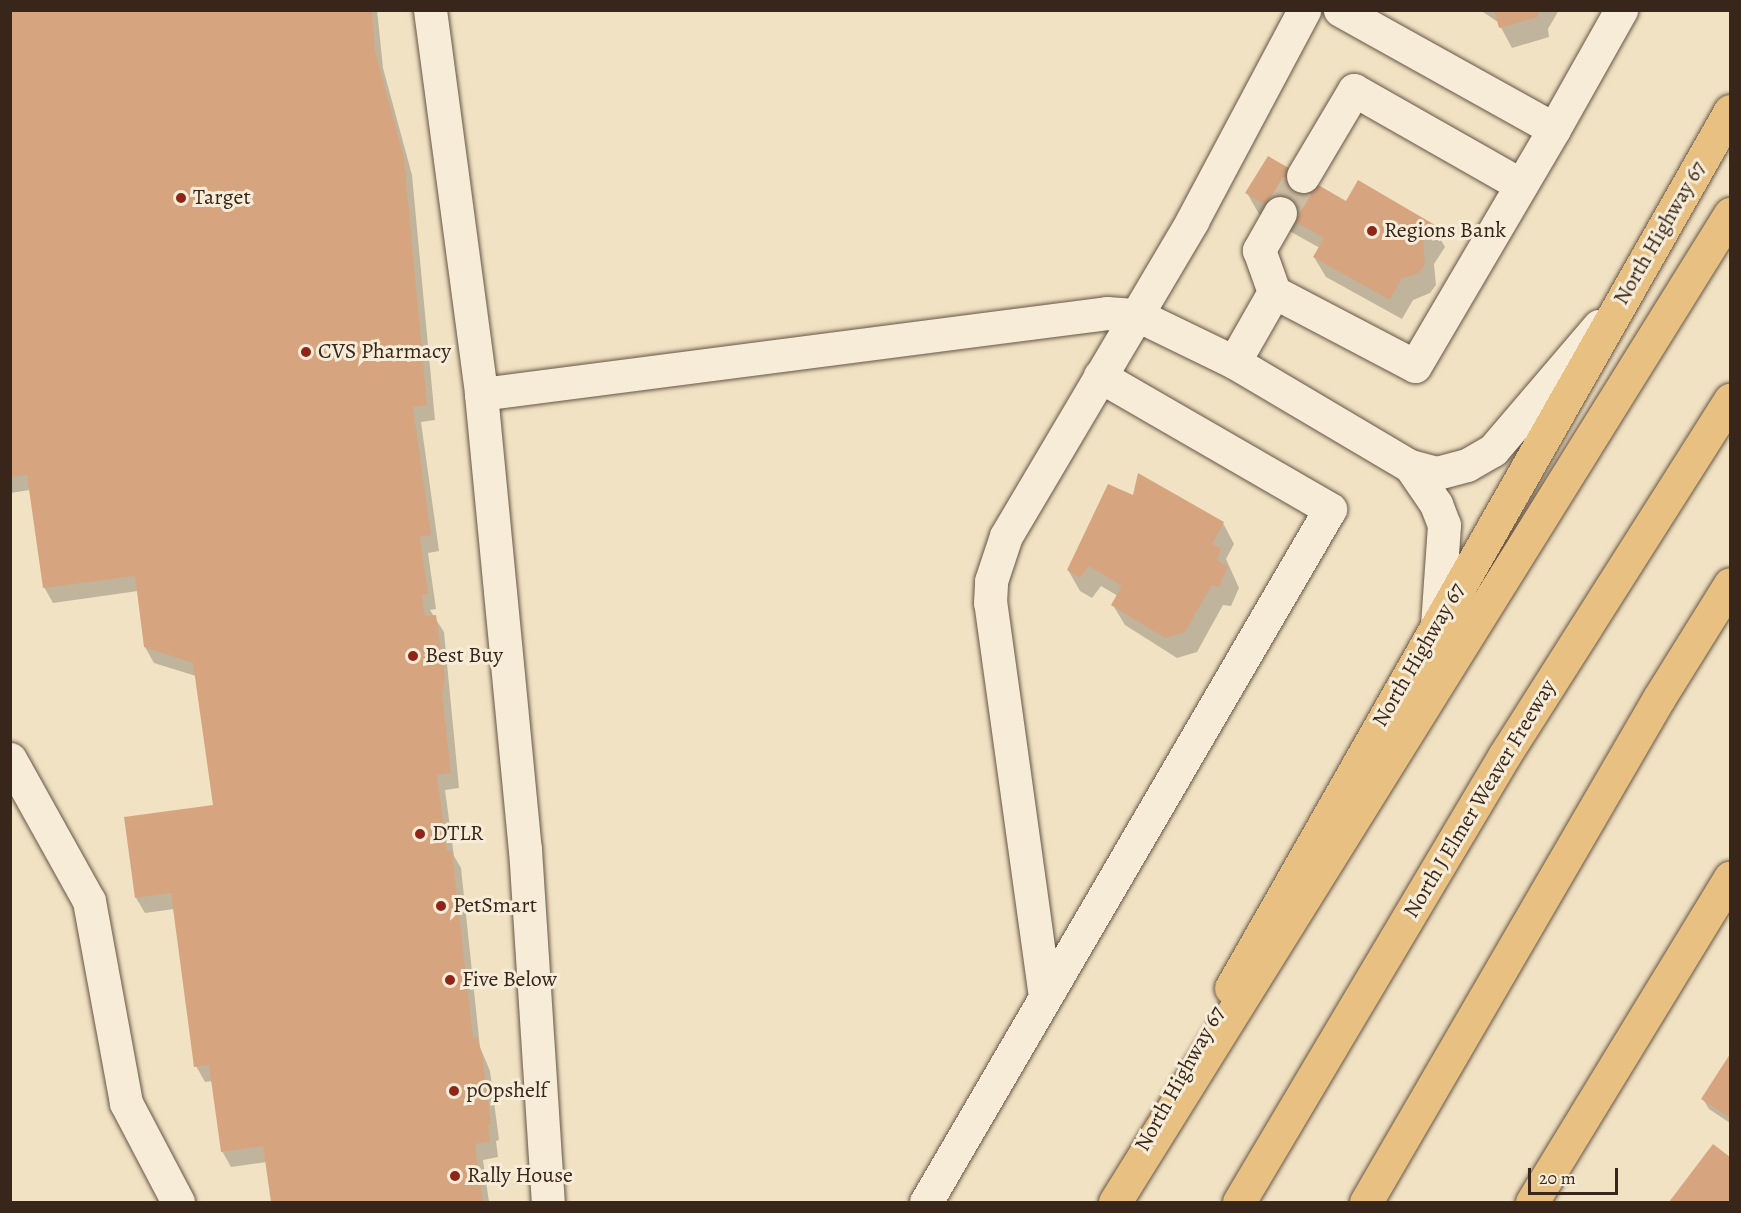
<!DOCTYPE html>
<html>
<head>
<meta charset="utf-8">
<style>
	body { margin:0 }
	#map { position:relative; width:1741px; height:1213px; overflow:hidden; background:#f1e2c3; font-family:Alegreya,serif }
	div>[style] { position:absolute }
	.shadow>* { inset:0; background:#0003 }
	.building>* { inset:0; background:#d6a580 }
	.minor-tunnel>* { height:33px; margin-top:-16.5px; transform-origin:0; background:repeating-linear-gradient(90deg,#ccbca1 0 33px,transparent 0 49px) }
	.roads { filter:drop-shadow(0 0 2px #665545) drop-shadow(0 0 2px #665545) }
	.minor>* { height:33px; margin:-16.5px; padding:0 16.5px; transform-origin:16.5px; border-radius:16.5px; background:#f6ecd8 }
	.major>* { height:33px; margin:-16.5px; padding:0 16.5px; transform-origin:16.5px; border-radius:16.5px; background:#e8c182 }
	.highway>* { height:33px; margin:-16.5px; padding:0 16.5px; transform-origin:16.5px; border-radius:16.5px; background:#e8c182 }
	.dots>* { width:16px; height:16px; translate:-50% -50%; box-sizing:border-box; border:3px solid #f6ecd8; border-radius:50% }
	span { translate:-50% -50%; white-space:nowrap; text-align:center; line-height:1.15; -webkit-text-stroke:6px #f6ecd8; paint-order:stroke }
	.poi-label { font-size:22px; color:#38261b }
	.left { translate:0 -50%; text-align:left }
	.street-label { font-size:22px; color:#38261b }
	.frame { position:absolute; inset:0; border:12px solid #38261b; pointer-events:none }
	.scale { position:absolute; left:1528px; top:1168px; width:90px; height:27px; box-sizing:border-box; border:3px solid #38261b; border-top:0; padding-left:8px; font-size:18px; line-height:21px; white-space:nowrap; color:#38261b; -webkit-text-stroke:4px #f6ecd8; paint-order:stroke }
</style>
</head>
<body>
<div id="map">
	<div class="shadow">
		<div style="clip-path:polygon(10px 10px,377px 10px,383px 68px,412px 175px,435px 420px,421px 422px,439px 551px,428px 553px,436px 609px,430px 610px,444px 632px,459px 788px,445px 790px,454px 856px,461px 868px,480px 1047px,490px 1071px,499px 1140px,496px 1141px,498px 1157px,483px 1160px,489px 1202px,273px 1202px,267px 1162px,231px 1167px,222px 1151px,213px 1081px,205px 1082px,196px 1066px,174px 909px,145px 913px,136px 898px,215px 807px,196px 676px,154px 663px,145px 647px,138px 591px,53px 603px,44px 587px,30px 490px,10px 493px)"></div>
		<div style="clip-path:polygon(1480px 10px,1559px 10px,1548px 29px,1549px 37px,1512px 48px,1498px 22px)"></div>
		<div style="clip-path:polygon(1247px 193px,1346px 203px,1433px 226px,1445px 247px,1434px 264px,1436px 285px,1430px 293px,1413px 300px,1402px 319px,1326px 277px,1314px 257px,1320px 248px,1259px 214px)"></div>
		<div style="clip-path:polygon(1134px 497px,1223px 523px,1234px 544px,1226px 559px,1239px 588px,1231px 606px,1223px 605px,1197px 652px,1177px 658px,1125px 625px,1113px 605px,1118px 596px,1101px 586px,1092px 598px,1080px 591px,1068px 570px)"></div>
		<div style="clip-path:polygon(1730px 1057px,1730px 1123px,1709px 1109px,1703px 1099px)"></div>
		<div style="clip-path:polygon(1714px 1146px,1730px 1159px,1730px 1202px,1671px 1202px)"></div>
	</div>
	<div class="building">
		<div style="clip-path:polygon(10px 10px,372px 10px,375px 51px,404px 158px,427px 405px,413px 407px,431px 535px,420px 537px,428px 594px,422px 595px,425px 616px,436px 615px,445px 678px,442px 694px,451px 773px,437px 775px,447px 851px,452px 851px,473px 1038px,477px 1037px,482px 1054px,491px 1125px,488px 1125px,490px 1142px,475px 1144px,483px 1202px,271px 1202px,263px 1146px,221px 1152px,209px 1065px,194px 1067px,171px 893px,135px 898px,124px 817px,213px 805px,193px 663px,144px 647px,135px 576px,43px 588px,27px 475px,10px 477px)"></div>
		<div style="clip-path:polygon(1494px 10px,1538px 10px,1538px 17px,1499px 28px)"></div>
		<div style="clip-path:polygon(1268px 156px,1346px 201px,1358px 180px,1435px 225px,1423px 243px,1425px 264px,1419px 273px,1401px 279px,1390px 300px,1313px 257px,1324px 238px,1245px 193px)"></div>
		<div style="clip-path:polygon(1138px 473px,1224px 522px,1212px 544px,1221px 548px,1217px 560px,1228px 567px,1219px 587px,1212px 585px,1185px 632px,1165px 638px,1111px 605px,1122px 586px,1089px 566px,1080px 578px,1067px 570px,1108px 484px,1133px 495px)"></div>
		<div style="clip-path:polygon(1730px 1054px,1730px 1118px,1701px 1099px)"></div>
		<div style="clip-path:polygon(1713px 1144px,1730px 1157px,1730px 1202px,1669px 1202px)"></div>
	</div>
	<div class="minor-tunnel">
		<div style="left:1280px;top:213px;width:44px;rotate:-58.1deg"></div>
	</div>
	<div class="roads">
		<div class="minor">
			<div style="left:430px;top:10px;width:387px;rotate:82.4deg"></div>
			<div style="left:481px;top:394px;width:457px;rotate:84.5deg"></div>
			<div style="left:525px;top:849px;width:354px;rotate:86.3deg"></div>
			<div style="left:1554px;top:129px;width:137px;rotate:-60.6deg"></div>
			<div style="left:1303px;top:176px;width:100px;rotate:-59.3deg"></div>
			<div style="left:1354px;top:90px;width:192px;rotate:29.6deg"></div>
			<div style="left:1280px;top:213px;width:43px;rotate:119.6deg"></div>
			<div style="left:1259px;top:250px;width:45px;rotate:70.3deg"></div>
			<div style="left:1274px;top:292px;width:159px;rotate:27.7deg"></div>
			<div style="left:1415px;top:366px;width:275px;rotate:-59.6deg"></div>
			<div style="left:1554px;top:129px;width:245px;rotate:-150.9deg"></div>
			<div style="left:1234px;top:362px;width:204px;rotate:30.6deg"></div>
			<div style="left:1410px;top:466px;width:28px;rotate:15deg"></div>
			<div style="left:1437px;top:473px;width:31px;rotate:-15deg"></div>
			<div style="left:1467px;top:465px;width:30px;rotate:-30deg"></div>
			<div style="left:1493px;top:450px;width:163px;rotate:-49.5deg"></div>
			<div style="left:481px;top:394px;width:631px;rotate:-7.37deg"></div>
			<div style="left:1107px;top:313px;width:30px;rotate:4deg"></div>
			<div style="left:1137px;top:315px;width:108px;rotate:25.9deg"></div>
			<div style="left:1234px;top:362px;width:81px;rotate:-60.3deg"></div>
			<div style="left:1410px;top:466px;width:46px;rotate:55.6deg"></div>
			<div style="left:1436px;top:504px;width:22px;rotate:69deg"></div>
			<div style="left:1444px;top:525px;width:99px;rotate:94deg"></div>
			<div style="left:10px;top:759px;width:162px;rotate:60.9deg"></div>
			<div style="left:89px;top:901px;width:205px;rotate:79.6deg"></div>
			<div style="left:126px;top:1103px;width:112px;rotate:62.3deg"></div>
			<div style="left:1045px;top:997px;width:398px;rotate:-97.9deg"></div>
			<div style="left:990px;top:603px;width:22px;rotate:-87deg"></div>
			<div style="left:991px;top:581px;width:47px;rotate:-71.6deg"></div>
			<div style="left:1006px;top:536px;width:366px;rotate:-59.4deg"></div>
			<div style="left:1192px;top:221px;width:239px;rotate:-62deg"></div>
			<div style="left:926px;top:1202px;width:802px;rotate:-59.76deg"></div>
			<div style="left:1330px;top:509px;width:266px;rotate:-150deg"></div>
		</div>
		<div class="major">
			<div style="left:1231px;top:988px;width:1009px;rotate:-60.36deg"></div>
			<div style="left:1532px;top:1202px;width:380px;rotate:-58.6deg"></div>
		</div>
		<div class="highway">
			<div style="left:1115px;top:1202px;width:1164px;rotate:-58.1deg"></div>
			<div style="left:1239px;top:1202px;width:519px;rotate:-59.28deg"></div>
			<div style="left:1504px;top:756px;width:422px;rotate:-57.6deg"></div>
			<div style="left:1366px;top:1202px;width:583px;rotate:-59.83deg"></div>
			<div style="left:1659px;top:698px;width:134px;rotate:-58.1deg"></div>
		</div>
	</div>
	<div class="dots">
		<div style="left:181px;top:198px;background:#8f2418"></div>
		<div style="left:1372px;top:231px;background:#8f2418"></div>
		<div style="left:306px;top:352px;background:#8f2418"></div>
		<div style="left:413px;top:656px;background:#8f2418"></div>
		<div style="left:420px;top:834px;background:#8f2418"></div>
		<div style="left:441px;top:906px;background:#8f2418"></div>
		<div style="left:450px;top:980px;background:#8f2418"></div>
		<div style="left:454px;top:1091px;background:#8f2418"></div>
		<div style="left:455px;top:1176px;background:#8f2418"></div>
	</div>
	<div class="poi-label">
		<span class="left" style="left:193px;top:198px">Target</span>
		<span class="left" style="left:1384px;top:231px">Regions Bank</span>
		<span class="left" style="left:318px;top:352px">CVS Pharmacy</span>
		<span class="left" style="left:425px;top:656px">Best Buy</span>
		<span class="left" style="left:432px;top:834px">DTLR</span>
		<span class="left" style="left:453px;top:906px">PetSmart</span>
		<span class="left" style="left:462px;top:980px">Five Below</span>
		<span class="left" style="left:466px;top:1091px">pOpshelf</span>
		<span class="left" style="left:467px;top:1176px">Rally House</span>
	</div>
	<div class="street-label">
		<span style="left:1660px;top:233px;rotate:-60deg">North Highway 67</span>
		<span style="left:1419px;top:655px;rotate:-60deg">North Highway 67</span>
		<span style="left:1480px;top:799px;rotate:-59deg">North J Elmer Weaver Freeway</span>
		<span style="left:1180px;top:1079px;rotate:-61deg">North Highway 67</span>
	</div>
	<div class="frame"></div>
	<div class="scale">20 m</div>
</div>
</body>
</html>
